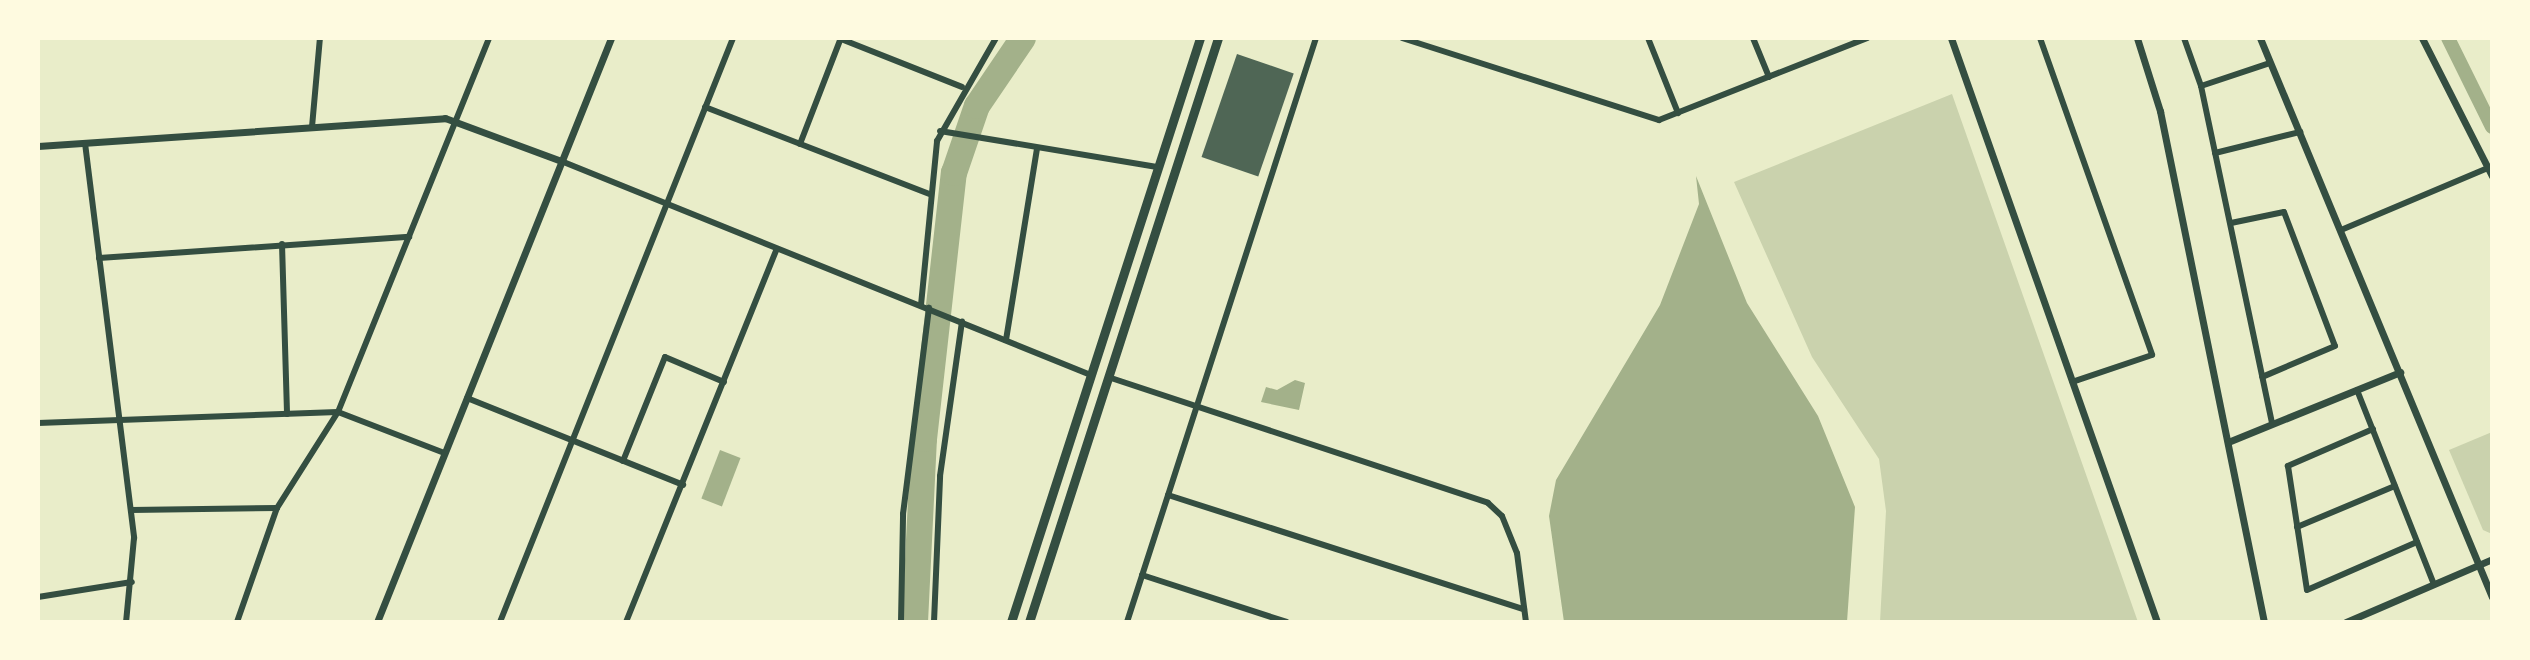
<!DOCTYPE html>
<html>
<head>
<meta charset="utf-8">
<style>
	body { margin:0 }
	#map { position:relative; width:2530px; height:660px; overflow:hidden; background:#e9edc9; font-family:Quicksand,sans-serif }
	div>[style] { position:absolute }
	.green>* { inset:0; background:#cad2ad }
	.water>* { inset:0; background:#a3b18a; transform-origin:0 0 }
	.canal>* { height:14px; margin:-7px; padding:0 7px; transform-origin:7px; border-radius:7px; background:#a3b18a }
	.river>* { height:26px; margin:-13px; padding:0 13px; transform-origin:13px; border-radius:13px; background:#a3b18a }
	.building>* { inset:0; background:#4f6655; transform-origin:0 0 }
	.minor>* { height:6px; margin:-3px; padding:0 3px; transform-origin:3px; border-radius:3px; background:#344e41 }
	.tertiary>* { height:7px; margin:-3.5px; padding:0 3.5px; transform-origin:3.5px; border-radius:3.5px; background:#344e41 }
	.primary>* { height:9px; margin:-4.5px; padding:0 4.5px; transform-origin:4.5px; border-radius:4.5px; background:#344e41 }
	span { translate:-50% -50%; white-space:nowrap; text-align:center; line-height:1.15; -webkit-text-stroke:7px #fefae0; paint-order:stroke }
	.frame { position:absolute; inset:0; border:40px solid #fefae0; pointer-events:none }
</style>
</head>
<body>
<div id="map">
	<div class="green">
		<div style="clip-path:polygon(1952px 94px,2138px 622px,1880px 622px,1886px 511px,1879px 459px,1812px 357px,1734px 182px)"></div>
		<div style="clip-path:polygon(2492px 432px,2492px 534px,2483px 530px,2449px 450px)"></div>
	</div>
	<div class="water">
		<div style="clip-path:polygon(1696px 176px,1747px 303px,1818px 416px,1855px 507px,1847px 622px,1564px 622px,1549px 516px,1556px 480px,1660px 305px,1699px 204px)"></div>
		<div style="clip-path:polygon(1295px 380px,1305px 383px,1299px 410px,1261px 402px,1266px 387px,1277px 390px)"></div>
		<div style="left:720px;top:450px;width:22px;height:52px;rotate:21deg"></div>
	</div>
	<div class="canal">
		<div style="left:2448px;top:38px;width:99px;rotate:63.7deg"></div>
	</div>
	<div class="river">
		<div style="left:915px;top:622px;width:183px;rotate:-87.2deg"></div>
		<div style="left:924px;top:439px;width:268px;rotate:-83.6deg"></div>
		<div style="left:954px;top:173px;width:71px;rotate:-71.1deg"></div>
		<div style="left:977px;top:106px;width:82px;rotate:-55.9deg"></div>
	</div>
	<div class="building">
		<div style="left:1237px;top:54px;width:60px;height:109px;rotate:19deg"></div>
	</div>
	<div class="minor">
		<div style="left:1402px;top:38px;width:270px;rotate:17.7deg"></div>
		<div style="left:1659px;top:120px;width:224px;rotate:-21.5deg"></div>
		<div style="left:1648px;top:38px;width:81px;rotate:68.2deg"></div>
		<div style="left:1753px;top:38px;width:42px;rotate:67.7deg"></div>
		<div style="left:2040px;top:38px;width:336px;rotate:70.5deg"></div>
		<div style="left:2152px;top:355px;width:84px;rotate:161.4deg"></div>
		<div style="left:2184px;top:38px;width:51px;rotate:70.5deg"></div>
		<div style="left:2201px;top:86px;width:345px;rotate:78.1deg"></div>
		<div style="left:841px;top:39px;width:130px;rotate:21.6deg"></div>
		<div style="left:2201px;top:86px;width:73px;rotate:-18.4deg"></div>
		<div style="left:705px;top:107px;width:240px;rotate:21.2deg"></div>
		<div style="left:312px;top:127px;width:89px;rotate:-84.9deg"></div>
		<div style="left:940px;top:131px;width:220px;rotate:9.4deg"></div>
		<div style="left:85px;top:143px;width:398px;rotate:82.9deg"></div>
		<div style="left:134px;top:538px;width:84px;rotate:95.4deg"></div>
		<div style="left:800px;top:144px;width:114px;rotate:-68.9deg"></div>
		<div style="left:2215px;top:153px;width:88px;rotate:-13.9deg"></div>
		<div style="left:561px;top:161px;width:572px;rotate:21.99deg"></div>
		<div style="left:2231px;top:223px;width:54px;rotate:-11.7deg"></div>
		<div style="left:2284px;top:212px;width:143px;rotate:69.2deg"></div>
		<div style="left:2335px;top:346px;width:79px;rotate:157deg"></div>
		<div style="left:2341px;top:230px;width:160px;rotate:-22.9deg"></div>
		<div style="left:282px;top:244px;width:170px;rotate:88.3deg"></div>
		<div style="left:99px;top:258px;width:311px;rotate:-3.9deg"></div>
		<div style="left:921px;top:305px;width:165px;rotate:-84.4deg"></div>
		<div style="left:937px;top:141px;width:119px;rotate:-60.2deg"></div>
		<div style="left:1006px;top:340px;width:193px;rotate:-80.8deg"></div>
		<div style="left:1108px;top:377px;width:400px;rotate:18.3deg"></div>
		<div style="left:1488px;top:503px;width:19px;rotate:43deg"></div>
		<div style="left:1502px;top:516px;width:40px;rotate:68deg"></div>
		<div style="left:1517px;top:553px;width:70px;rotate:82.6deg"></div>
		<div style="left:2357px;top:390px;width:209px;rotate:68.4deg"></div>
		<div style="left:467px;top:398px;width:233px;rotate:21.9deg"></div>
		<div style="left:38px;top:423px;width:300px;rotate:-2.1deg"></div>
		<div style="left:338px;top:412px;width:114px;rotate:21.1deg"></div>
		<div style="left:2373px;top:429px;width:93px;rotate:156.5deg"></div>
		<div style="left:2288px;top:466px;width:125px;rotate:81.3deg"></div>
		<div style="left:2307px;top:590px;width:120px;rotate:-23.6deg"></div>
		<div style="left:623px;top:461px;width:112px;rotate:-68deg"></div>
		<div style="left:665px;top:357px;width:64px;rotate:23deg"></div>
		<div style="left:1168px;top:495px;width:374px;rotate:17.8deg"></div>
		<div style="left:131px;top:510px;width:146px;rotate:-0.8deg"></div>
		<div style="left:2297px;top:527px;width:106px;rotate:-22.7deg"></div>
		<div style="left:1142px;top:575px;width:152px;rotate:18deg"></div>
		<div style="left:38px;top:597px;width:95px;rotate:-9.1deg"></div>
		<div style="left:237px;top:622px;width:121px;rotate:-70.7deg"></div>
		<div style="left:277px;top:508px;width:114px;rotate:-57.6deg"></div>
		<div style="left:338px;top:412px;width:403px;rotate:-68deg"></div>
		<div style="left:500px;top:622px;width:629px;rotate:-68.25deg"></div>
		<div style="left:626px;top:622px;width:402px;rotate:-68deg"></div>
		<div style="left:901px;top:622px;width:108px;rotate:-88.9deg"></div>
		<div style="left:903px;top:514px;width:208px;rotate:-82.8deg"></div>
		<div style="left:934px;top:622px;width:146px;rotate:-87.6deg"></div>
		<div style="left:940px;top:476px;width:156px;rotate:-81.9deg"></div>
		<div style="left:1127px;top:622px;width:614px;rotate:-72.07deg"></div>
	</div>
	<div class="tertiary">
		<div style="left:1951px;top:38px;width:619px;rotate:70.57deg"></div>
		<div style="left:2137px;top:38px;width:77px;rotate:72.5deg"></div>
		<div style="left:2160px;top:111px;width:521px;rotate:78.5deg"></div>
		<div style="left:2260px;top:38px;width:605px;rotate:67.46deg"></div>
		<div style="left:2422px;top:38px;width:155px;rotate:63.1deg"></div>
		<div style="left:38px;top:146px;width:408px;rotate:-3.9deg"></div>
		<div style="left:445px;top:118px;width:124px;rotate:20.3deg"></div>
		<div style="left:2228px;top:442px;width:186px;rotate:-22.1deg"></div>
		<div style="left:377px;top:622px;width:629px;rotate:-68.16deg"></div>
		<div style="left:2346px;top:622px;width:159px;rotate:-23.3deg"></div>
	</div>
	<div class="primary">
		<div style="left:1011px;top:622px;width:614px;rotate:-72.07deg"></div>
		<div style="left:1029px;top:622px;width:614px;rotate:-72.07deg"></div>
	</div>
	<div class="frame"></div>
</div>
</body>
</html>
